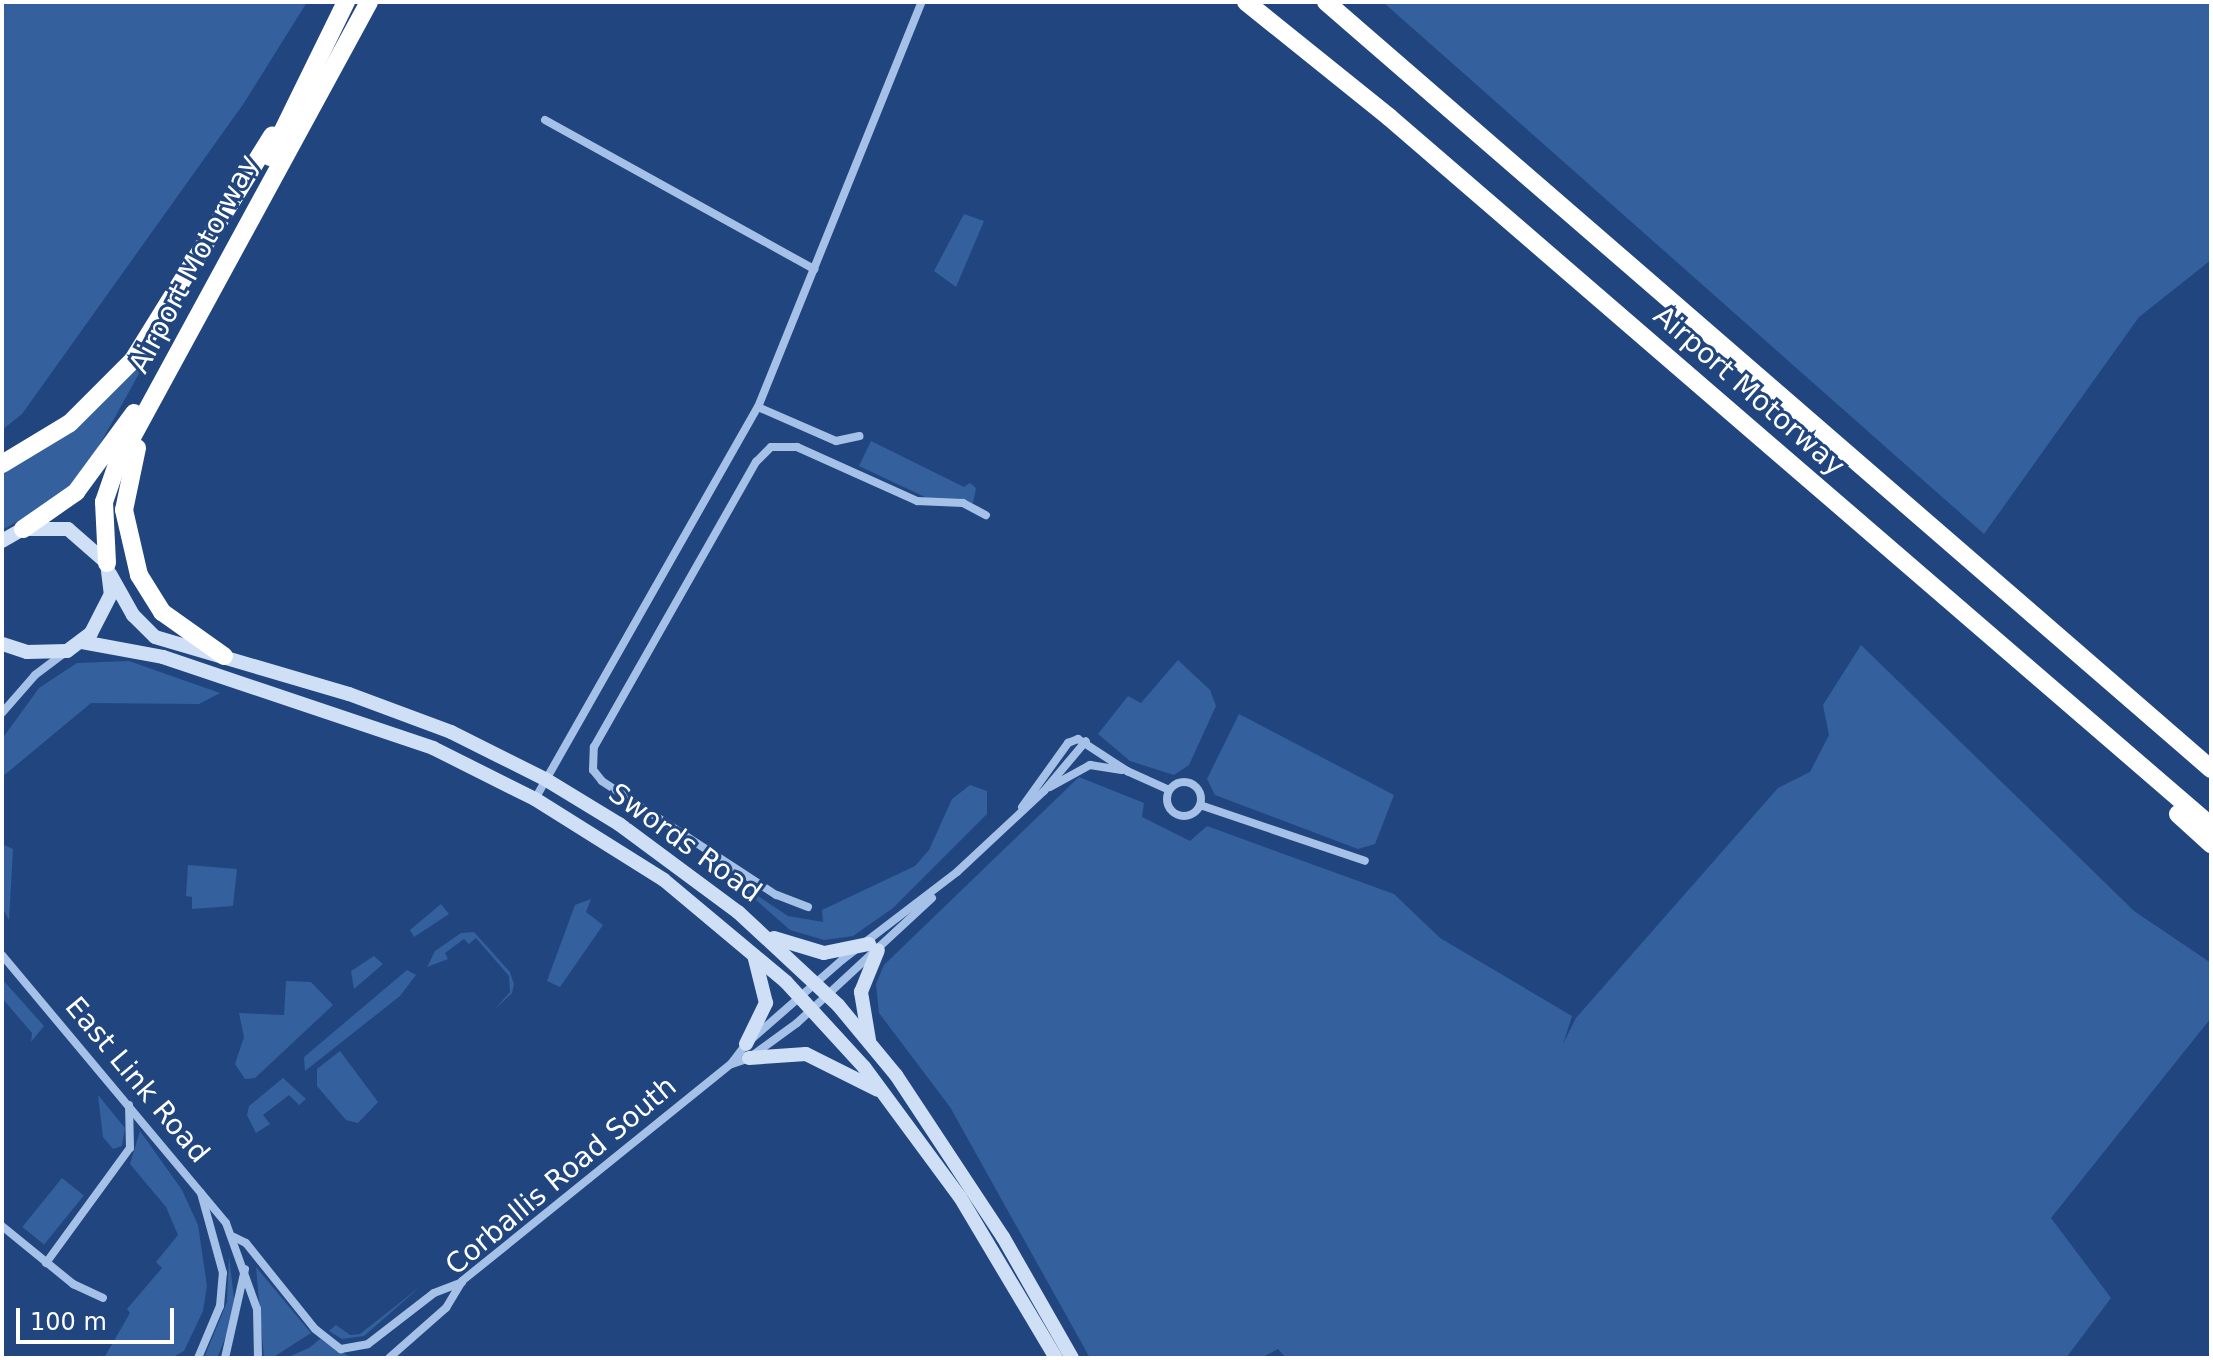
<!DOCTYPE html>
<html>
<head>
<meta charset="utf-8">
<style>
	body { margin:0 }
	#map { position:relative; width:2213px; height:1360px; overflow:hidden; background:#21467f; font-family:"DejaVu Sans",sans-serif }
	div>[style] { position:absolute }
	.green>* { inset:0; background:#34609d; transform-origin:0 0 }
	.street>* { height:8px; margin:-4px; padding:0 4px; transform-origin:4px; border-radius:4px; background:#a5c1e7 }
	.street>.ring { margin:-4px; padding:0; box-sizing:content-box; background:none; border:8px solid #a5c1e7; border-radius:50% }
	.secondary>* { height:14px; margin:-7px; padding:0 7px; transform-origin:7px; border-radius:7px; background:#cfdff6 }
	.highway>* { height:18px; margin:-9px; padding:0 9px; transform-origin:9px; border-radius:9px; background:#fff }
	span { translate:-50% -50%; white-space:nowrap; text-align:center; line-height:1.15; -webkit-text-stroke:6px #21467f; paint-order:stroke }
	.street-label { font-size:28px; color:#fff }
	.frame { position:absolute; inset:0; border:4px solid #fff; pointer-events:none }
	.scale { position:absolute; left:16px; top:1308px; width:158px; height:36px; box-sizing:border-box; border:4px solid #fff; border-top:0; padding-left:10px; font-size:24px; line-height:28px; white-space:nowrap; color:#fff; -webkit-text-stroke:6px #21467f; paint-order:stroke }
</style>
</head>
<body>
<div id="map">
	<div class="green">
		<div style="clip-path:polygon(2px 2px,307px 2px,244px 103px,22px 414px,2px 430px)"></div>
		<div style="clip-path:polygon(1383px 2px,2211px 2px,2211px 260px,2139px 317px,1984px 534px)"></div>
		<div style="clip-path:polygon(964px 214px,984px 221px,956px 287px,934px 271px)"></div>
		<div style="clip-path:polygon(145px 351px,150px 354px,85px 471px,51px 503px,2px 530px,2px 470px)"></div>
		<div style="clip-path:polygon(871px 441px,964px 487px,970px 483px,976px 488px,973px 503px,927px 498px,859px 466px)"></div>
		<div style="clip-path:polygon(1861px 645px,2134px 911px,2211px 963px,2211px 1018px,2051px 1218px,2111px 1298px,2066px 1358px,1286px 1358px,1278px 1349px,1261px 1358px,1090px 1358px,950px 1107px,879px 1013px,876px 984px,884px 965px,1079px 777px,1144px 803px,1142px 817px,1190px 841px,1207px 826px,1394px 894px,1440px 938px,1572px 1016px,1563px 1044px,1576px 1018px,1778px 788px,1810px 772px,1829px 735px,1823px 705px)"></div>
		<div style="clip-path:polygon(1178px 660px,1210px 690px,1216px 706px,1189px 765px,1174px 775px,1130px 761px,1098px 734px,1128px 696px,1141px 703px)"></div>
		<div style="clip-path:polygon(129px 661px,220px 693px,199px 704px,91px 703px,2px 777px,2px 739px,39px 688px,77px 663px)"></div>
		<div style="clip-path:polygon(1239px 714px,1394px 795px,1375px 844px,1358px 849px,1215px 795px,1207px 779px)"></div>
		<div style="clip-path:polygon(970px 785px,987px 791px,987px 814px,893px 908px,853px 936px,824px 940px,790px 930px,731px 878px,788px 916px,823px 922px,822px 910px,915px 866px,929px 850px,952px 799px)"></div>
		<div style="clip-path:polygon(2px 844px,13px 849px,9px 920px,2px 907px)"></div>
		<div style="clip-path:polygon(188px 865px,237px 869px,233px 906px,192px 909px,192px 897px,186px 896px)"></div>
		<div style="clip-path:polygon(591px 899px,586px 912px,603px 925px,560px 987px,547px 981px,575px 905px)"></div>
		<div style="clip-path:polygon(441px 904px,449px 914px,414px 937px,410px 930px)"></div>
		<div style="clip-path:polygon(474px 932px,510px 972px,514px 984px,512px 993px,495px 1009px,510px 992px,509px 976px,476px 938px,469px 944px,464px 939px,445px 953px,448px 959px,427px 967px,435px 951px,461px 933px)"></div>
		<div style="clip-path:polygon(374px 956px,383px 964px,354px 989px,351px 971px)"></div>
		<div style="clip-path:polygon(407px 970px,416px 975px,400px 996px,305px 1071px,304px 1057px)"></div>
		<div style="clip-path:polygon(2px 979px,44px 1026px,31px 1042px,32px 1033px,2px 998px)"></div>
		<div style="clip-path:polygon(286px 981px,311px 982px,333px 1005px,255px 1078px,245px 1079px,235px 1064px,244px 1037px,239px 1013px,284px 1015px)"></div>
		<div style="clip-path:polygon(340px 1051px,378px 1102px,358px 1123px,346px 1120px,317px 1086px,317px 1069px)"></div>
		<div style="clip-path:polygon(283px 1078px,306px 1099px,299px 1105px,289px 1095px,263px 1115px,270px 1124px,256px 1133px,247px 1115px,249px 1106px)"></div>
		<div style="clip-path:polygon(98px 1095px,125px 1128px,122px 1146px,113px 1149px,103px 1137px)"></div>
		<div style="clip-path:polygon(140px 1131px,182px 1190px,198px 1225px,207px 1286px,203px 1311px,184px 1351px,171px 1358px,104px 1358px,130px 1313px,127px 1309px,162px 1268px,156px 1262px,178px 1235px,166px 1207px,130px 1164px)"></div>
		<div style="left:62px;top:1178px;width:28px;height:63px;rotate:39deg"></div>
		<div style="clip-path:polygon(229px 1256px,234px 1299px,229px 1329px,217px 1358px,204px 1358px,227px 1302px)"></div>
		<div style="clip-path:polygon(256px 1267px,311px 1333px,272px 1358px,264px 1358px)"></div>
		<div style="clip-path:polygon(421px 1286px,364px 1336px,342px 1339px,329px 1331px,336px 1325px,350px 1335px,360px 1334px)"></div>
		<div style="clip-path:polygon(320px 1339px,352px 1358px,286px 1358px,309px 1348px)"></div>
	</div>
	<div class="street">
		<div style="left:545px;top:120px;width:308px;rotate:29deg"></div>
		<div style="left:758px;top:407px;width:85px;rotate:23.6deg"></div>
		<div style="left:836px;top:441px;width:24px;rotate:-12deg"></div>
		<div style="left:2px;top:713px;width:50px;rotate:-49deg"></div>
		<div style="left:35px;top:675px;width:35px;rotate:-37deg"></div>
		<div class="ring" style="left:1167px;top:782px;width:26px;height:26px"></div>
		<div style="left:1050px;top:787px;width:46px;rotate:-28.8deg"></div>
		<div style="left:1090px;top:765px;width:32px;rotate:9deg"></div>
		<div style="left:535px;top:799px;width:451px;rotate:-60.4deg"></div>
		<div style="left:758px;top:407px;width:437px;rotate:-68deg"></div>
		<div style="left:1200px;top:805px;width:174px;rotate:18.7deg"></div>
		<div style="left:1022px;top:807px;width:79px;rotate:-54.3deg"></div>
		<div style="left:1068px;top:743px;width:11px;rotate:-22deg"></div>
		<div style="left:1078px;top:739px;width:59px;rotate:33.1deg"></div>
		<div style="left:1127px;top:771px;width:46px;rotate:24.3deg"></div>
		<div style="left:808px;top:907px;width:34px;rotate:-159deg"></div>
		<div style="left:776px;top:895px;width:208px;rotate:-146.8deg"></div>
		<div style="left:602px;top:781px;width:14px;rotate:-129deg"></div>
		<div style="left:593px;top:770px;width:23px;rotate:-88deg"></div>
		<div style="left:594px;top:747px;width:328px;rotate:-60.4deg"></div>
		<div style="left:756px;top:462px;width:21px;rotate:-45deg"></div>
		<div style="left:771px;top:447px;width:26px"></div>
		<div style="left:797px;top:447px;width:132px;rotate:24.2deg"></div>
		<div style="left:917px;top:501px;width:46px;rotate:2.5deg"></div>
		<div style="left:963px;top:503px;width:26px;rotate:28deg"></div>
		<div style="left:2px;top:955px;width:349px;rotate:50.1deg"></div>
		<div style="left:226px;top:1223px;width:91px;rotate:70.2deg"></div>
		<div style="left:257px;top:1309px;width:49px;rotate:88.8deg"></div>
		<div style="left:732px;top:1064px;width:18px;rotate:-19deg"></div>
		<div style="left:749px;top:1058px;width:59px;rotate:-36.1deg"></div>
		<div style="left:797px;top:1023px;width:184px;rotate:-42.8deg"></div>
		<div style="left:2px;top:1226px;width:92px;rotate:39.2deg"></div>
		<div style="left:73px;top:1284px;width:33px;rotate:25deg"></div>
		<div style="left:234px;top:1237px;width:13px;rotate:27deg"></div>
		<div style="left:246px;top:1243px;width:110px;rotate:51.3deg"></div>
		<div style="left:315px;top:1329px;width:33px;rotate:38deg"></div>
		<div style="left:341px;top:1349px;width:27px;rotate:-10deg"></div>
		<div style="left:368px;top:1344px;width:83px;rotate:-37.7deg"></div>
		<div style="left:434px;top:1293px;width:30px;rotate:-21deg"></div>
		<div style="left:46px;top:1263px;width:142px;rotate:-53.9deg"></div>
		<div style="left:130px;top:1148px;width:43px;rotate:-91.3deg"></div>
		<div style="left:198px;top:1358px;width:56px;rotate:-67.1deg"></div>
		<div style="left:220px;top:1306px;width:33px;rotate:-85deg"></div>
		<div style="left:223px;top:1273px;width:83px;rotate:-105.4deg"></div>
		<div style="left:225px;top:1358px;width:91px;rotate:-77.3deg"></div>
		<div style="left:389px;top:1358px;width:76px;rotate:-41.3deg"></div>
		<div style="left:446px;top:1308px;width:31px;rotate:-59deg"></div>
		<div style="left:462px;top:1281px;width:346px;rotate:-38.9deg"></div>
		<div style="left:731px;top:1064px;width:25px;rotate:-53deg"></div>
		<div style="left:746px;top:1044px;width:128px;rotate:-41.2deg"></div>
		<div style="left:842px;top:960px;width:145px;rotate:-37.4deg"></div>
		<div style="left:957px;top:872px;width:119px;rotate:-43deg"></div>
		<div style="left:1044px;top:791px;width:65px;rotate:-50deg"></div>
	</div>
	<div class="secondary">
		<div style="left:2px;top:541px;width:24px;rotate:-30deg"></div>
		<div style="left:23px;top:529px;width:45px"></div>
		<div style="left:68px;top:529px;width:52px;rotate:41.1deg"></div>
		<div style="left:107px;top:563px;width:31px;rotate:83deg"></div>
		<div style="left:111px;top:594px;width:44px;rotate:117.1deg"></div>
		<div style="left:91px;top:633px;width:30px;rotate:143deg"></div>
		<div style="left:67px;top:651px;width:40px;rotate:178.6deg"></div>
		<div style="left:27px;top:652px;width:26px;rotate:-162deg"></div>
		<div style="left:110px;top:574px;width:47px;rotate:60.7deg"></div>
		<div style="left:133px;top:615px;width:31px;rotate:45deg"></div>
		<div style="left:155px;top:637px;width:202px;rotate:16.4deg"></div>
		<div style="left:349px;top:694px;width:109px;rotate:20.4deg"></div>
		<div style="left:451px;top:732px;width:105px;rotate:26.6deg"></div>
		<div style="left:545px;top:779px;width:87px;rotate:31.3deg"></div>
		<div style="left:619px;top:824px;width:148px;rotate:36.5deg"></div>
		<div style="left:738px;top:912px;width:137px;rotate:42.9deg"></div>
		<div style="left:838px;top:1005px;width:91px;rotate:50.4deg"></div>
		<div style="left:896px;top:1075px;width:194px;rotate:56.6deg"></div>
		<div style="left:1003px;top:1237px;width:139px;rotate:60.3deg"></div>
		<div style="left:82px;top:642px;width:82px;rotate:10.5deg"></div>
		<div style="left:163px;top:657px;width:285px;rotate:18.6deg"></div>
		<div style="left:433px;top:748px;width:114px;rotate:26.6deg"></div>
		<div style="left:535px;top:799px;width:152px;rotate:32.1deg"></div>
		<div style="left:664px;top:880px;width:159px;rotate:39.9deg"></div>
		<div style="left:786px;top:982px;width:115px;rotate:47.5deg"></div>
		<div style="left:864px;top:1067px;width:162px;rotate:53.6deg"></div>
		<div style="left:960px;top:1197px;width:187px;rotate:59.2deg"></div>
		<div style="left:774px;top:938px;width:52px;rotate:16.7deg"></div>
		<div style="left:824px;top:953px;width:46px;rotate:-11.3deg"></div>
		<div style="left:869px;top:1040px;width:49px;rotate:-99.5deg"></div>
		<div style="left:861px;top:992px;width:45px;rotate:-68deg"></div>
		<div style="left:746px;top:1044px;width:46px;rotate:-64deg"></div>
		<div style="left:766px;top:1003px;width:49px;rotate:-104deg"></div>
		<div style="left:749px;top:1058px;width:57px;rotate:-4deg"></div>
		<div style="left:806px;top:1054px;width:80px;rotate:26.6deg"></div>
	</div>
	<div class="highway">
		<div style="left:1246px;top:2px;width:184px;rotate:38.8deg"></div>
		<div style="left:1389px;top:117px;width:1086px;rotate:40.78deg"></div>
		<div style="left:1326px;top:2px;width:1171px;rotate:40.91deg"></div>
		<div style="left:270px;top:157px;width:173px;rotate:-63.9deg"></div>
		<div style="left:137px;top:448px;width:63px;rotate:101.8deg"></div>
		<div style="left:124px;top:510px;width:67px;rotate:77deg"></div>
		<div style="left:139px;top:575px;width:44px;rotate:58.1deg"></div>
		<div style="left:162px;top:612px;width:76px;rotate:35.4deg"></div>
		<div style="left:2px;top:464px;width:79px;rotate:-31.1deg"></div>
		<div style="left:70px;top:423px;width:89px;rotate:-45deg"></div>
		<div style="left:133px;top:360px;width:264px;rotate:-58.2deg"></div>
		<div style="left:23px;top:529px;width:65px;rotate:-34.9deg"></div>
		<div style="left:76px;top:492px;width:98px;rotate:-53.7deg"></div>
		<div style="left:107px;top:563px;width:61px;rotate:-92.8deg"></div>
		<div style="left:104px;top:502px;width:39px;rotate:-71deg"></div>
		<div style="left:117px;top:465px;width:527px;rotate:-61.44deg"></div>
		<div style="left:2178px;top:814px;width:45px;rotate:42.3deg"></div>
	</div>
	<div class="street-label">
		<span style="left:194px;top:264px;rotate:-62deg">Airport Motorway</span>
		<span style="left:1749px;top:391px;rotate:41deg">Airport Motorway</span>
		<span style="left:685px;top:843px;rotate:36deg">Swords Road</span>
		<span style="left:137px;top:1080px;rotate:50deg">East Link Road</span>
		<span style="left:561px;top:1176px;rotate:-40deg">Corballis Road South</span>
	</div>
	<div class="frame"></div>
	<div class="scale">100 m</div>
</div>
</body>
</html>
